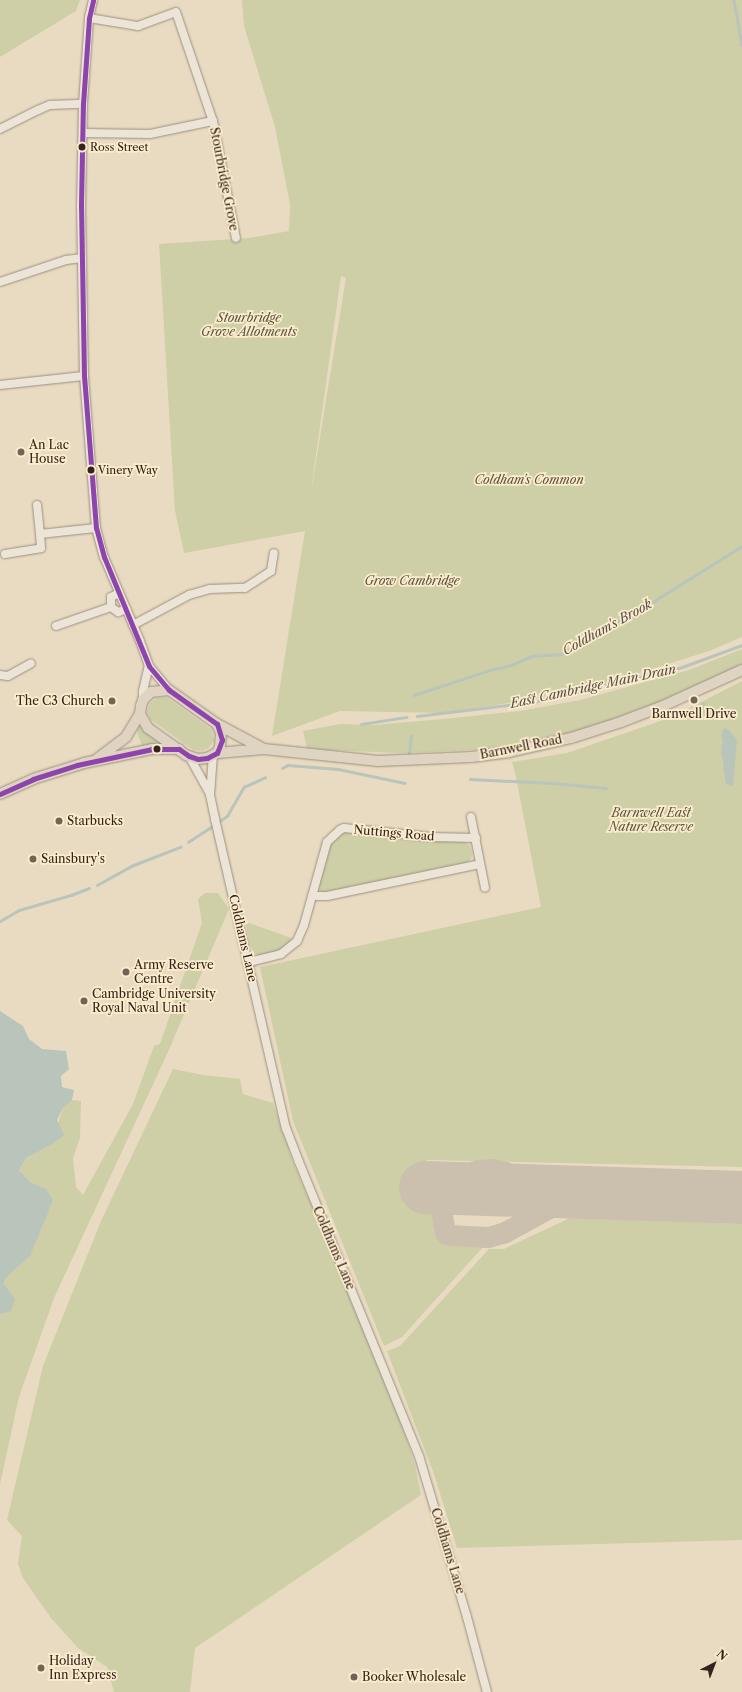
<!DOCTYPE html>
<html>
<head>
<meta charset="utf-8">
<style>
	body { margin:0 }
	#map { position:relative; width:742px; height:1692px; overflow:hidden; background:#e9dbc1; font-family:"Libre Caslon Text",serif }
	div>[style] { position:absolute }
	.green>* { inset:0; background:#cecea7 }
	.water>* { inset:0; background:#b9c4bb }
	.stream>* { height:2.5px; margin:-1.25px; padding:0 1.25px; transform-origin:1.25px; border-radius:1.25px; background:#b9c4bb }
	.taxiway>* { height:21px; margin:-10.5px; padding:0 10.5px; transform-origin:10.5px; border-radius:10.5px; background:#cac0ad }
	.runway>* { height:53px; margin:-26.5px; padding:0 26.5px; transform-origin:26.5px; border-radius:26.5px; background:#cac0ad }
	.roads { filter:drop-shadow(0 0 1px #9a9081) drop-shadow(0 0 1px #9a9081) }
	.minor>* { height:8px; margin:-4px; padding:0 4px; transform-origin:4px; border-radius:4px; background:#ece4d7 }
	.major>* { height:10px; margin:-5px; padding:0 5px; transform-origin:5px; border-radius:5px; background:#dfd4c2 }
	.bus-1>* { height:5px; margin:-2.5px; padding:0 2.5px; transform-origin:2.5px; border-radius:2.5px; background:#8e44ad }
	.dots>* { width:11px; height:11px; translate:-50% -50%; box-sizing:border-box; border:2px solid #fbeccc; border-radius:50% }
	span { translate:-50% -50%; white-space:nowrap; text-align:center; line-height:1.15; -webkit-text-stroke:3.5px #fbeccc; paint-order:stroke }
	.bus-label { font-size:11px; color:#34231d }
	.left { translate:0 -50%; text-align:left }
	.street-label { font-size:12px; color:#34231d }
	.park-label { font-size:12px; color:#5b5340; font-style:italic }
	.poi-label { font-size:12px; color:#34231d }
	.right { translate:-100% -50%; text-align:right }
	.water-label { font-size:13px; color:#56504c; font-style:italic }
	.north { position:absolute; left:694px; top:1644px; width:40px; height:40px; -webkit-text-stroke:3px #fbeccc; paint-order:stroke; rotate:42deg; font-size:11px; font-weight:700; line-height:16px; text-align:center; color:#34231d }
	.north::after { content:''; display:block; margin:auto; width:14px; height:18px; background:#34231d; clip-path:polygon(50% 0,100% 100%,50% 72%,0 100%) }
</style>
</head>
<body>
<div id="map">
	<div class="green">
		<div style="clip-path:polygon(0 0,80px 0,76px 11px,0 57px)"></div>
		<div style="clip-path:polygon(evenodd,242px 0,742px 0,742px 637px,709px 651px,579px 692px,444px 713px,340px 711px,272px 736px,305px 531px,184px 553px,175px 511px,159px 244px,249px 238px,289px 231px,290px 204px,275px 127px,244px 26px,242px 0,341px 276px,346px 278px,311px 492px,311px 491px,341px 276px)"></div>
		<div style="clip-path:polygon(742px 649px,742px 665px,671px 698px,582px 730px,490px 749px,403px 753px,324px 750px,307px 748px,303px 731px,340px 724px,374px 725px,444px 719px,520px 711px,580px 700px,689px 670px)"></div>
		<div style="clip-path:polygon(742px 681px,742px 1167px,427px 1160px,426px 1213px,434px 1214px,445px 1246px,483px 1247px,402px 1337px,384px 1346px,293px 1121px,260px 967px,541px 907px,516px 777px,512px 762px,567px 753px,672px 717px)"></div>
		<div style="clip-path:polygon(166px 697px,212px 730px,214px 740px,209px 748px,202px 751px,193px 750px,150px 719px,147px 712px,150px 703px,157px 698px)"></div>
		<div style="clip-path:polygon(138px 726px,140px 726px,162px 743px,143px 747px,138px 736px,137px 730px)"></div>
		<div style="clip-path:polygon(344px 831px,465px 842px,470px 846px,472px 853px,471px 859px,466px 863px,329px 893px,322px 892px,318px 888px,331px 840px)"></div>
		<div style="clip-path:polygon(205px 893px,218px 893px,229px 909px,168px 1052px,54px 1298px,19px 1397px,0 1484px,0 1314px,3px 1283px,8px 1276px,30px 1256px,46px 1189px,30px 1182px,19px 1170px,26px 1158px,51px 1145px,63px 1108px,72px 1100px,81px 1101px,80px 1138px,73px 1158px,76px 1187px,83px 1195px,133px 1104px,154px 1046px,160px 1044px,202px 923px,198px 899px)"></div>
		<div style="clip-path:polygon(249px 923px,291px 938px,292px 941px,284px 949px,261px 956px,254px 953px,249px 942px,246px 924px)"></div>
		<div style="clip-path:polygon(173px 1069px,203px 1075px,240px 1079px,243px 1094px,273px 1103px,293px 1162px,394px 1399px,415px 1465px,421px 1495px,195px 1648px,190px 1692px,114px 1692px,107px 1667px,78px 1648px,51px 1618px,23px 1578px,18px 1564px,22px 1536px,7px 1520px,43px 1366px,101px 1221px)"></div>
		<div style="clip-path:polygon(570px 1218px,742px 1224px,742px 1540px,457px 1548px,434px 1474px,387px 1351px,400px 1346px,489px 1249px,504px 1249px)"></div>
	</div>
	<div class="water">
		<div style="clip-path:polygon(724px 728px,729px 730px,737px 740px,733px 786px,726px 784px,725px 779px,721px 748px,723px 742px,721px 735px)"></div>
		<div style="clip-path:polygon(0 1011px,23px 1026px,29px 1039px,42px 1049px,66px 1051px,69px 1069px,61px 1076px,62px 1087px,74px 1090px,72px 1100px,63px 1108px,57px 1120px,64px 1135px,51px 1145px,26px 1158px,19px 1170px,30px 1182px,46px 1189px,53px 1200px,30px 1256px,8px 1276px,3px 1283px,15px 1299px,11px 1311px,0 1314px)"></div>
	</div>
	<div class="stream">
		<div style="left:734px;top:0;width:46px;rotate:79.9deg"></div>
		<div style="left:414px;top:695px;width:80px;rotate:-18.2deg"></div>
		<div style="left:490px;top:670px;width:22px;rotate:-13deg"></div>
		<div style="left:511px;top:665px;width:23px;rotate:-23deg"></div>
		<div style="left:532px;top:656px;width:29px;rotate:-4deg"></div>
		<div style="left:561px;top:654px;width:88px;rotate:-29.2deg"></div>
		<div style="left:638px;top:611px;width:123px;rotate:-32deg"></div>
		<div style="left:703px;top:703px;width:14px;rotate:60deg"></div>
		<div style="left:417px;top:716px;width:117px;rotate:-6.9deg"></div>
		<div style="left:533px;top:702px;width:153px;rotate:-13.2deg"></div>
		<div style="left:682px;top:667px;width:64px;rotate:-20.1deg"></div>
		<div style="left:361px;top:724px;width:46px;rotate:-8.8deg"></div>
		<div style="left:409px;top:754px;width:18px;rotate:-84deg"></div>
		<div style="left:282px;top:768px;width:7px;rotate:-27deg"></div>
		<div style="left:288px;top:765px;width:50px;rotate:4.6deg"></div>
		<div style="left:338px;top:769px;width:68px;rotate:11.8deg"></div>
		<div style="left:470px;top:779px;width:83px;rotate:2.8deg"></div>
		<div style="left:553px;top:783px;width:53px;rotate:5.4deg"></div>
		<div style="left:218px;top:822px;width:11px;rotate:-34deg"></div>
		<div style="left:227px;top:816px;width:34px;rotate:-60deg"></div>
		<div style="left:244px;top:787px;width:23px;rotate:-25deg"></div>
		<div style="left:188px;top:842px;width:31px;rotate:-33deg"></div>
		<div style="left:97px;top:885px;width:39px;rotate:-29deg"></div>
		<div style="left:131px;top:866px;width:53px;rotate:-21.2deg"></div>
		<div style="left:0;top:921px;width:22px;rotate:-30deg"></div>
		<div style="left:19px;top:910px;width:54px;rotate:-16.1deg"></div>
		<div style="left:71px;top:895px;width:19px;rotate:-21deg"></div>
	</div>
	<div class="taxiway">
		<div style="left:545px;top:1190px;width:15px;rotate:-169deg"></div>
		<div style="left:530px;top:1187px;width:29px;rotate:-149deg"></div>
		<div style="left:505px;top:1172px;width:12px;rotate:-166deg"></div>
		<div style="left:493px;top:1169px;width:14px;rotate:176deg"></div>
		<div style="left:479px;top:1170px;width:11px;rotate:165deg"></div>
		<div style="left:468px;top:1173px;width:20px;rotate:143deg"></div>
		<div style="left:452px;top:1185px;width:16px;rotate:120deg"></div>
		<div style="left:444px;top:1199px;width:11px;rotate:105deg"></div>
		<div style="left:441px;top:1210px;width:22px;rotate:80deg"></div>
		<div style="left:445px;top:1232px;width:4px;rotate:45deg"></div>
		<div style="left:448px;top:1235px;width:40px;rotate:2.9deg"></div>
		<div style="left:488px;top:1237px;width:18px;rotate:-16deg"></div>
		<div style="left:505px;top:1232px;width:77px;rotate:-28.6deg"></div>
		<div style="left:573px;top:1195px;width:13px;rotate:-13deg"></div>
	</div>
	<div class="runway">
		<div style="left:425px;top:1187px;width:317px;rotate:1.8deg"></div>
	</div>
	<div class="roads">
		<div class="minor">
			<div style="left:93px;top:0;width:18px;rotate:103deg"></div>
			<div style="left:89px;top:18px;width:86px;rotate:94deg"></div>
			<div style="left:83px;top:104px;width:101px;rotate:91.1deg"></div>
			<div style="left:81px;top:205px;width:171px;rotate:89deg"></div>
			<div style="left:84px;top:376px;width:152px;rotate:85.5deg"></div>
			<div style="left:96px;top:528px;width:30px;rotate:75deg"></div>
			<div style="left:104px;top:557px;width:91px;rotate:66.8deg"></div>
			<div style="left:140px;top:641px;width:27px;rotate:70deg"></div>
			<div style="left:149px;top:666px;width:31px;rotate:50deg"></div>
			<div style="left:89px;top:18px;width:50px;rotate:9.3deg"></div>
			<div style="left:138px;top:26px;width:40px;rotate:-20.2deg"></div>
			<div style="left:176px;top:12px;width:115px;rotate:71.3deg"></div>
			<div style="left:213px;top:121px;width:119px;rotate:78.9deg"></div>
			<div style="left:0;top:129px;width:42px;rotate:-26.6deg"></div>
			<div style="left:38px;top:110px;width:13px;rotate:-23deg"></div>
			<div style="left:50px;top:105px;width:33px;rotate:-2deg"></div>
			<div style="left:83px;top:133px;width:67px;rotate:0.9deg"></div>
			<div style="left:150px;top:134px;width:64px;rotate:-11.7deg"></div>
			<div style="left:0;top:282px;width:70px;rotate:-18.4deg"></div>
			<div style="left:66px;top:260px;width:16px;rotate:-7deg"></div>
			<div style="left:0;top:385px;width:84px;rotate:-6.1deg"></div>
			<div style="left:37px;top:505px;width:29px;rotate:84deg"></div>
			<div style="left:5px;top:554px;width:36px;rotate:-9deg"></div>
			<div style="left:41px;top:548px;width:14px;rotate:-94deg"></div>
			<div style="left:40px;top:534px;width:56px;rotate:-6.1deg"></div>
			<div style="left:119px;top:593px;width:9px;rotate:153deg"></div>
			<div style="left:111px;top:597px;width:10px;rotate:90deg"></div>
			<div style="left:111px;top:607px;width:9px;rotate:36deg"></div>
			<div style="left:118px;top:612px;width:9px;rotate:-18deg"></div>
			<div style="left:133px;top:625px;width:64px;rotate:-28.2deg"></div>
			<div style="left:189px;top:595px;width:22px;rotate:-16deg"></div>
			<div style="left:210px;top:589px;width:35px;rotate:-2deg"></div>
			<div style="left:245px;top:588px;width:31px;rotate:-33deg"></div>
			<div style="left:271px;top:571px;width:18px;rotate:-81deg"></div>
			<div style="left:56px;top:626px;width:58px;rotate:-19.1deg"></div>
			<div style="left:0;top:675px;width:8px;rotate:7deg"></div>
			<div style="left:8px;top:676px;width:26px;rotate:-29deg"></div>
			<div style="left:143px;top:700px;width:9px;rotate:-90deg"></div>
			<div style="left:143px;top:691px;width:26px;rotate:-77deg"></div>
			<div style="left:213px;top:755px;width:40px;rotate:94.3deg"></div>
			<div style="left:210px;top:795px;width:25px;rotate:78deg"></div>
			<div style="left:215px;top:819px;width:317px;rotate:77.1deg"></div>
			<div style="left:286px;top:1128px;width:36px;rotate:69deg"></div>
			<div style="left:299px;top:1162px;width:318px;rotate:67.8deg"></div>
			<div style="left:419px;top:1456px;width:168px;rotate:73.4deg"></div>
			<div style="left:467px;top:1617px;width:78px;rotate:75.1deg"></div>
			<div style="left:189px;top:756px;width:43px;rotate:61.1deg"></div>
			<div style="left:471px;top:817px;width:72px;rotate:78.8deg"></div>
			<div style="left:312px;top:896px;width:15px"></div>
			<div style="left:327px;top:896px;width:156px;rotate:-11.8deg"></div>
			<div style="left:249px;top:962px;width:33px;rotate:-14deg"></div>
			<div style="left:281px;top:954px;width:21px;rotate:-39deg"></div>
			<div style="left:297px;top:941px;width:17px;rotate:-66deg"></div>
			<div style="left:304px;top:925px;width:86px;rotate:-74.5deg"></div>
			<div style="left:327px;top:842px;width:18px;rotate:-43deg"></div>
			<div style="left:340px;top:830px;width:4px;rotate:-27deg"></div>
			<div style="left:344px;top:828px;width:87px;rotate:5.9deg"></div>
			<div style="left:431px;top:837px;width:45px;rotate:1.3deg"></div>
		</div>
		<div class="major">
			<div style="left:217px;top:724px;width:10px;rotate:66deg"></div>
			<div style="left:221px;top:733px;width:14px;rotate:94deg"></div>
			<div style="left:220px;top:747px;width:7px;rotate:117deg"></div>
			<div style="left:217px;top:753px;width:11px;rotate:153deg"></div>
			<div style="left:207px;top:758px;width:9px;rotate:174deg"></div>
			<div style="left:198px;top:759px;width:13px;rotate:-162deg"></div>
			<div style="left:186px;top:755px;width:47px;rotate:-144.6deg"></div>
			<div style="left:148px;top:728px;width:16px;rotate:-120deg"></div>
			<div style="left:140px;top:714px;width:8px;rotate:-83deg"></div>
			<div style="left:141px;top:706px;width:6px;rotate:-72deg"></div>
			<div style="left:143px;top:700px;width:11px;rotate:-45deg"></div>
			<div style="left:151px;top:692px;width:18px;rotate:-6deg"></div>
			<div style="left:169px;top:690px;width:59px;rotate:35.3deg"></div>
			<div style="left:217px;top:724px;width:51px;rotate:28.1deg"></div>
			<div style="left:217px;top:753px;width:47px;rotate:-4.9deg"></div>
			<div style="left:264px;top:749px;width:115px;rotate:6deg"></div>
			<div style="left:378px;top:761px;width:93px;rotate:-2.5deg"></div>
			<div style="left:471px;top:757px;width:39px;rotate:-7deg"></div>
			<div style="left:510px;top:752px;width:63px;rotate:-12.9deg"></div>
			<div style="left:571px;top:738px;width:52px;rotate:-17.7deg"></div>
			<div style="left:621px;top:722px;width:45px;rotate:-20.9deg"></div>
			<div style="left:663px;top:706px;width:87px;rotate:-24.5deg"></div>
			<div style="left:97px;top:759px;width:36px;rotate:-37deg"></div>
			<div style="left:126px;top:737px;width:27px;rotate:-59deg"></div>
			<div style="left:0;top:794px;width:36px;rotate:-24deg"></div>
			<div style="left:33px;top:779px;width:53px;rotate:-17.4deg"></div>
			<div style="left:84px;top:763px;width:69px;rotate:-11.6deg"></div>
			<div style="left:152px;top:749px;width:27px"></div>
		</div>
	</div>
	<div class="bus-1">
		<div style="left:0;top:794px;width:36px;rotate:-24deg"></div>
		<div style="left:33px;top:779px;width:46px;rotate:-17.7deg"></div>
		<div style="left:77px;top:765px;width:77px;rotate:-12deg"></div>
		<div style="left:152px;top:749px;width:27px"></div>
		<div style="left:179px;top:749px;width:12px;rotate:35deg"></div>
		<div style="left:189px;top:756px;width:9px;rotate:18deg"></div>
		<div style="left:198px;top:759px;width:9px;rotate:-6deg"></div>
		<div style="left:207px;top:758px;width:11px;rotate:-27deg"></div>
		<div style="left:217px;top:753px;width:14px;rotate:-69deg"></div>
		<div style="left:222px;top:740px;width:17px;rotate:-107deg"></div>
		<div style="left:217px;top:724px;width:59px;rotate:-144.7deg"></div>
		<div style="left:169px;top:690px;width:31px;rotate:-130deg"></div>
		<div style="left:149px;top:666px;width:118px;rotate:-112.4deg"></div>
		<div style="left:104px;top:557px;width:30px;rotate:-105deg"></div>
		<div style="left:96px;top:528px;width:152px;rotate:-94.5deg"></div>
		<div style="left:84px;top:376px;width:171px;rotate:-91deg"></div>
		<div style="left:81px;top:205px;width:101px;rotate:-88.9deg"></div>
		<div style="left:83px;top:104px;width:86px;rotate:-86deg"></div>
		<div style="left:89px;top:18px;width:18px;rotate:-77deg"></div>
	</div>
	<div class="dots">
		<div style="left:82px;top:147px;background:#34231d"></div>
		<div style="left:21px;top:452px;background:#736356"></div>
		<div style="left:91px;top:470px;background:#34231d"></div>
		<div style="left:694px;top:700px;background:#736356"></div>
		<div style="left:112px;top:701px;background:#736356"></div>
		<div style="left:157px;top:749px;background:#34231d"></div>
		<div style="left:59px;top:821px;background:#736356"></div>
		<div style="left:33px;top:859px;background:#736356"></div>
		<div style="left:126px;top:972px;background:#736356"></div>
		<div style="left:84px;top:1001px;background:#736356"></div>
		<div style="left:41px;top:1668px;background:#736356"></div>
		<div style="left:354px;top:1677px;background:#736356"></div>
	</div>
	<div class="bus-label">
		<span class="left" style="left:90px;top:147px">Ross Street</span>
		<span class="left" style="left:98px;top:470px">Vinery Way</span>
	</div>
	<div class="street-label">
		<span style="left:224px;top:179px;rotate:79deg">Stourbridge Grove</span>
		<span style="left:521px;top:747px;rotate:-11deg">Barnwell Road</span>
		<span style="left:394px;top:833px;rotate:5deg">Nuttings Road</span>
		<span style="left:243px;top:938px;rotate:77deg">Coldhams Lane</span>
		<span style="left:334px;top:1248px;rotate:67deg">Coldhams Lane</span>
		<span style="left:448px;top:1551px;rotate:73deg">Coldhams Lane</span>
	</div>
	<div class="park-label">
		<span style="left:249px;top:325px">Stourbridge<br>Grove Allotments</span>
		<span style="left:529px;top:480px">Coldham's Common</span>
		<span style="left:412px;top:581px">Grow Cambridge</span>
		<span style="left:651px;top:820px">Barnwell East<br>Nature Reserve</span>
	</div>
	<div class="poi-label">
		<span class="left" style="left:29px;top:452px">An Lac<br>House</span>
		<span class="right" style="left:104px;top:701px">The C3 Church</span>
		<span style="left:694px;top:714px">Barnwell Drive</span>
		<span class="left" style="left:67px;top:821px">Starbucks</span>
		<span class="left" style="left:41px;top:859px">Sainsbury's</span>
		<span class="left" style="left:134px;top:972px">Army Reserve<br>Centre</span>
		<span class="left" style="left:92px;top:1001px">Cambridge University<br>Royal Naval Unit</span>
		<span class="left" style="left:49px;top:1668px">Holiday<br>Inn Express</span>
		<span class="left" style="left:362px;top:1677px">Booker Wholesale</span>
	</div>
	<div class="water-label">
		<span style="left:607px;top:627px;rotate:-29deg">Coldham's Brook</span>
		<span style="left:593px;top:686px;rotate:-12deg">East Cambridge Main Drain</span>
	</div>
	<div class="north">N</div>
</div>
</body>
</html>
